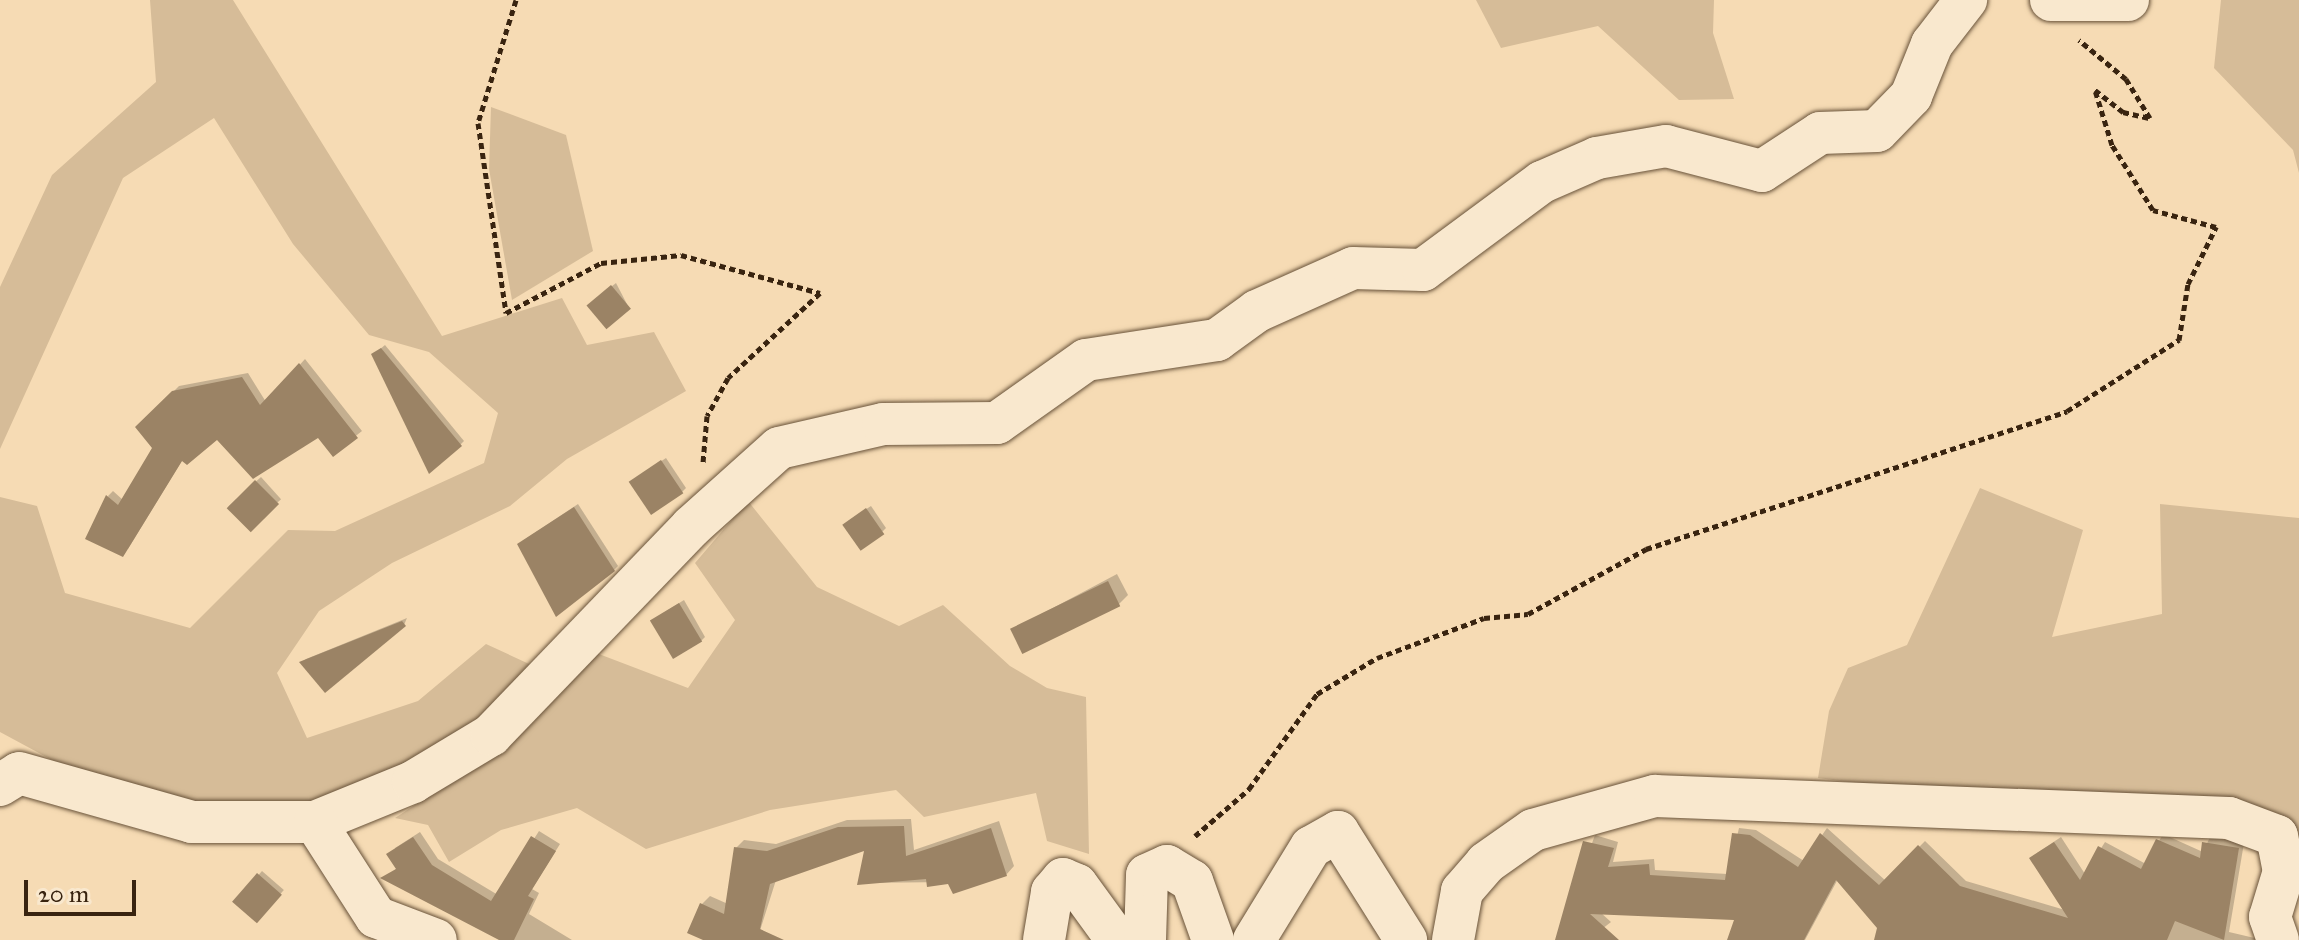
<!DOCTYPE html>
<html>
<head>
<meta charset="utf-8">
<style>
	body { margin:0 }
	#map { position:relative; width:2299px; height:940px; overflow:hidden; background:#f6dbb4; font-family:"IM FELL Great Primer",serif }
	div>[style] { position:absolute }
	.green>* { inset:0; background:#d6bc98 }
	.shadow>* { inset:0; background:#0003; transform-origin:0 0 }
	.building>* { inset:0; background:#9b8365; transform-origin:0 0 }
	.path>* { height:5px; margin-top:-2.5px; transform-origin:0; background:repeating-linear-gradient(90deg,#392410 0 6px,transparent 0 10px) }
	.roads { filter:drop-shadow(0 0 2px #685239) drop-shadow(0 0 2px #685239) }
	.street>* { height:42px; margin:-21px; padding:0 21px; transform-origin:21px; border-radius:21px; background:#f9e8ce }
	span { translate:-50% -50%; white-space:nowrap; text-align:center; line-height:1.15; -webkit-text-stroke:6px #f9e8ce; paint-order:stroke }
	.scale { position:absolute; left:24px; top:880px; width:112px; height:36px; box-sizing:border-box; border:4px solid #392410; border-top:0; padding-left:10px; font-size:24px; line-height:28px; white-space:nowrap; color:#392410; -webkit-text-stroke:6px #f9e8ce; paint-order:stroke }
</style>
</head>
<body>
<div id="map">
	<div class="green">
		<div style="clip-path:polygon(150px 0,233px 0,442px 336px,562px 298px,587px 345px,654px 332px,686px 391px,567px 459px,510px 506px,392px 563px,319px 611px,277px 673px,307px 738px,418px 701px,486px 644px,540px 669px,480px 732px,312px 814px,195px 810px,89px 780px,0 732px,0 497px,37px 506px,65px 593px,190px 628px,288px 530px,335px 531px,484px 463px,498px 413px,429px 352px,369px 335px,293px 244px,214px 118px,123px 178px,0 449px,0 287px,52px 175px,156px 82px)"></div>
		<div style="clip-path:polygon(1476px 0,1714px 0,1713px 33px,1734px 99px,1679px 100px,1598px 26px,1501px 48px)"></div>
		<div style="clip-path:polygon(2221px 0,2299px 0,2299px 173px,2293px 150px,2214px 68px)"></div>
		<div style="clip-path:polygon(491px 107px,566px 135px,593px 251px,512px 300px,489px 169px)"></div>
		<div style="clip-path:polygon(1980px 488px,2083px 530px,2052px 637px,2162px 614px,2160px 504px,2299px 518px,2299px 842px,1818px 778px,1829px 711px,1848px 668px,1907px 645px)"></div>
		<div style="clip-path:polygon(748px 501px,817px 587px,899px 626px,943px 605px,1010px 666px,1047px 688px,1086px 697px,1089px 854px,1047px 841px,1036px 793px,924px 817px,896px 790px,770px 810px,646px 849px,577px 808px,501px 830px,449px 862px,428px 825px,395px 818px,511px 742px,591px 651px,688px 688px,735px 620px,695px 563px)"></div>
	</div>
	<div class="shadow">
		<div style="clip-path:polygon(616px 283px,629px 308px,593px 301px)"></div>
		<div style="clip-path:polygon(385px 345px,464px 441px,460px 445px,374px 354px)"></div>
		<div style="clip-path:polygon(305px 359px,362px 431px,333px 454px,318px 435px,217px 438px,183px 459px,128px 549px,108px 496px,113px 491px,123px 500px,154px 447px,137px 428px,179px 386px,248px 373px,266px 402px)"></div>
		<div style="clip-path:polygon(666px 458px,686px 488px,682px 492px,636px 478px)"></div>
		<div style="left:261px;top:477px;width:30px;height:44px;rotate:48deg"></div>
		<div style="clip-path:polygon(578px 504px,618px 566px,614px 570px,524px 540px)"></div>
		<div style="clip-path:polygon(871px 506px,886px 528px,882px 532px,848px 521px)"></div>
		<div style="clip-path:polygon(1117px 574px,1128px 595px,1119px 604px,1013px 629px)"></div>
		<div style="clip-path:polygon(684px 600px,705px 637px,701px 641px,652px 620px)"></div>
		<div style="clip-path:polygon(407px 618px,404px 625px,302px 662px,306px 659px)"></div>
		<div style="clip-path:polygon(911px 819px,914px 850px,999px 821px,1014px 866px,1006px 875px,949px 882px,859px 883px,865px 848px,776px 880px,757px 940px,708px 940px,702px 904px,710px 896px,728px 904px,736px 848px,744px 840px,776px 844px,847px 820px)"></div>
		<div style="clip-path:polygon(1739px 828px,1756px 830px,1804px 861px,1827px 828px,1886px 881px,1925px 841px,1966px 881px,2065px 910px,2037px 853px,2061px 837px,2085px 874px,2105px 842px,2146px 864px,2163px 834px,2203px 852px,2210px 837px,2244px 843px,2229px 932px,2263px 940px,1876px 940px,1879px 927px,1838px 879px,1805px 940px,1729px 940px,1737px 918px,1600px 912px,1611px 922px,1588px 940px,1566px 940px,1560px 931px,1595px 835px,1618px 842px,1613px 862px,1654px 859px,1655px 870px,1728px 874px)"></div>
		<div style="clip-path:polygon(539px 831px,560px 844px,532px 889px,539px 893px,529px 914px,572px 940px,505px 940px,389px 875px,397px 868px,395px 848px,420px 832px,438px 859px,498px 895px)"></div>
		<div style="left:262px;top:871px;width:29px;height:40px;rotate:41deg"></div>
	</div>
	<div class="building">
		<div style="left:611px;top:285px;width:31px;height:32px;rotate:50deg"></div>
		<div style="clip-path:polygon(381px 348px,462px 446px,429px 474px,371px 354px)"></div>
		<div style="clip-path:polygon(299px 363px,358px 438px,333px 457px,318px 438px,253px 479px,217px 440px,187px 465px,182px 461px,123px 557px,85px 539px,106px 495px,118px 505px,152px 448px,135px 427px,172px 391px,242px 377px,260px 405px)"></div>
		<div style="left:661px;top:460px;width:40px;height:39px;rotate:56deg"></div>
		<div style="left:255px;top:480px;width:34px;height:40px;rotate:45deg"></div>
		<div style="clip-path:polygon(574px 507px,615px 571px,556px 617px,517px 544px)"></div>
		<div style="left:866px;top:508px;width:32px;height:29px;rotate:55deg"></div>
		<div style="left:1108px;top:581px;width:28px;height:109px;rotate:64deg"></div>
		<div style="left:679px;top:603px;width:45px;height:34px;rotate:59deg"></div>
		<div style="clip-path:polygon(402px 621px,406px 626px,325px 693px,299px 662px)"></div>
		<div style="clip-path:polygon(904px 826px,906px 856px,991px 828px,1007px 876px,953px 894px,948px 884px,927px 887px,926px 879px,857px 885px,864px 851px,770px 884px,760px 929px,784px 940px,703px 940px,687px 933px,700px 903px,724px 914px,734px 847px,767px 851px,838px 827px)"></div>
		<div style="clip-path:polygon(1732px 833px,1750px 835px,1798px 867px,1820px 833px,1879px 885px,1918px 845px,1960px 886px,2068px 918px,2029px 858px,2054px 842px,2080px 880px,2098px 846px,2141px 869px,2156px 839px,2200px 858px,2202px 842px,2239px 848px,2224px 940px,2175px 921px,2167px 940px,1874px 940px,1877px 928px,1836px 880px,1804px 940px,1727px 940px,1734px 920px,1590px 914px,1619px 940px,1555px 940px,1583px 841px,1614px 848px,1608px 867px,1649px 864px,1650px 875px,1725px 880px)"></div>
		<div style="clip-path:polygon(531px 836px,556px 851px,528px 896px,534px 899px,514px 940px,499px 940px,380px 878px,396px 869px,386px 854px,413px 837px,432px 865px,491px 901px)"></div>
		<div style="left:257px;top:873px;width:33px;height:38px;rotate:41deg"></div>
	</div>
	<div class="path">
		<div style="left:516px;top:0;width:129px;rotate:107.2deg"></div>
		<div style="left:478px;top:123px;width:192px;rotate:81.6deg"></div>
		<div style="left:506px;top:313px;width:107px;rotate:-27.8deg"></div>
		<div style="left:601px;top:263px;width:80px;rotate:-5.7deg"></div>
		<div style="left:681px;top:255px;width:144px;rotate:15.3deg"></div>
		<div style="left:820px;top:293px;width:125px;rotate:137.3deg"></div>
		<div style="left:728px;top:378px;width:43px;rotate:118.9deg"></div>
		<div style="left:707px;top:416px;width:47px;rotate:94.9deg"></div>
		<div style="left:1195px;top:836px;width:72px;rotate:-41deg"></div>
		<div style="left:1249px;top:789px;width:117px;rotate:-54.4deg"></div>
		<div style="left:1317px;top:694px;width:70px;rotate:-31deg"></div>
		<div style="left:1377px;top:658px;width:114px;rotate:-20.5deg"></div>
		<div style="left:1484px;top:618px;width:44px;rotate:-5.2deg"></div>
		<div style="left:1528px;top:614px;width:135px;rotate:-28.8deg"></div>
		<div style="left:1646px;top:549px;width:443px;rotate:-18.1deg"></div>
		<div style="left:2067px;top:411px;width:133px;rotate:-32.4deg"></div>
		<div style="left:2179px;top:340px;width:57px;rotate:-80.9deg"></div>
		<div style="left:2188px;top:284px;width:64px;rotate:-63.8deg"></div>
		<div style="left:2216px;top:227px;width:65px;rotate:-164.9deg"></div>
		<div style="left:2153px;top:210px;width:77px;rotate:-122.2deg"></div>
		<div style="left:2112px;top:145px;width:58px;rotate:-107.2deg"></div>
		<div style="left:2095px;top:90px;width:36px;rotate:38deg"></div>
		<div style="left:2123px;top:112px;width:28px;rotate:13deg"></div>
		<div style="left:2150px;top:118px;width:46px;rotate:-121.6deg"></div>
		<div style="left:2126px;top:79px;width:61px;rotate:-140.3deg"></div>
	</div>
	<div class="roads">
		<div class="street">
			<div style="left:2051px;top:0;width:77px"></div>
			<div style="left:0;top:785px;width:22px;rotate:-32deg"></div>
			<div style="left:19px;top:773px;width:180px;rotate:15.8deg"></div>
			<div style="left:192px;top:822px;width:123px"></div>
			<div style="left:315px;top:822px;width:106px;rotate:-22.2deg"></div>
			<div style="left:413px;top:782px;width:91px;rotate:-31.1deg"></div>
			<div style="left:491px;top:735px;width:289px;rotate:-46.1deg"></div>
			<div style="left:691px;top:527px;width:118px;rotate:-41.9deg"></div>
			<div style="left:779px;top:448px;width:107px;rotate:-13deg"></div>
			<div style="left:883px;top:424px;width:114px;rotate:-0.5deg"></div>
			<div style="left:997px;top:423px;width:109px;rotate:-35.3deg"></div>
			<div style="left:1086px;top:360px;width:133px;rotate:-8.7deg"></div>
			<div style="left:1217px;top:340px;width:49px;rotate:-35.9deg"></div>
			<div style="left:1257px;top:311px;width:105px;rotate:-24.1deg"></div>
			<div style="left:1353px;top:268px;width:70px;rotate:1.6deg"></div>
			<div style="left:1423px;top:270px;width:148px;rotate:-36.5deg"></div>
			<div style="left:1542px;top:182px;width:60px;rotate:-23.6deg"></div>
			<div style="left:1597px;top:158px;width:70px;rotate:-9.9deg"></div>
			<div style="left:1666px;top:146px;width:99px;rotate:14.6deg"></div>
			<div style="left:1762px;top:171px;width:69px;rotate:-33.2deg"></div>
			<div style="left:1820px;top:133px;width:57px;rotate:-2deg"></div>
			<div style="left:1877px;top:131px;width:49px;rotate:-45.8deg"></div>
			<div style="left:1911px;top:96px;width:56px;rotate:-68deg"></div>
			<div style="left:1932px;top:44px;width:56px;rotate:-52.3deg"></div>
			<div style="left:315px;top:822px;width:113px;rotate:57.3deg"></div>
			<div style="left:376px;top:917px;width:64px;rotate:21deg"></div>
			<div style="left:1044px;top:940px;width:49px;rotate:-80.5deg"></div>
			<div style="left:1052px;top:892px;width:17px;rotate:-50deg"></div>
			<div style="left:1063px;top:879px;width:15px;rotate:23deg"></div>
			<div style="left:1077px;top:885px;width:68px;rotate:54deg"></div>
			<div style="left:1145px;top:940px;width:65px;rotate:-88.2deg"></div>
			<div style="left:1147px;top:875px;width:22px;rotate:-24deg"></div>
			<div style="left:1167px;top:866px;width:29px;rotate:31deg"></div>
			<div style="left:1192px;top:881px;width:63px;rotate:70.4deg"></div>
			<div style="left:1254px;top:940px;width:109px;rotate:-58.5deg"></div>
			<div style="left:1311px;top:847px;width:31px;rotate:-29deg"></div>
			<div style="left:1338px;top:832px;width:128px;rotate:57.8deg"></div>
			<div style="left:1453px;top:940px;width:50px;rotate:-79.6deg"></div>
			<div style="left:1462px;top:891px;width:37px;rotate:-49deg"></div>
			<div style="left:1486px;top:863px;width:57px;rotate:-35.1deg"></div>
			<div style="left:1533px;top:830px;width:127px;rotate:-15.6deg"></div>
			<div style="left:1655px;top:796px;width:574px;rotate:2.19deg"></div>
			<div style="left:2229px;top:818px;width:51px;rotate:20.6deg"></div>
			<div style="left:2277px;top:836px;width:36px;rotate:79deg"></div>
			<div style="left:2284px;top:871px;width:48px;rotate:106.9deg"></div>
			<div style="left:2270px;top:917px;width:24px;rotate:71deg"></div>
		</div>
	</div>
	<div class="scale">20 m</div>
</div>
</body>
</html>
